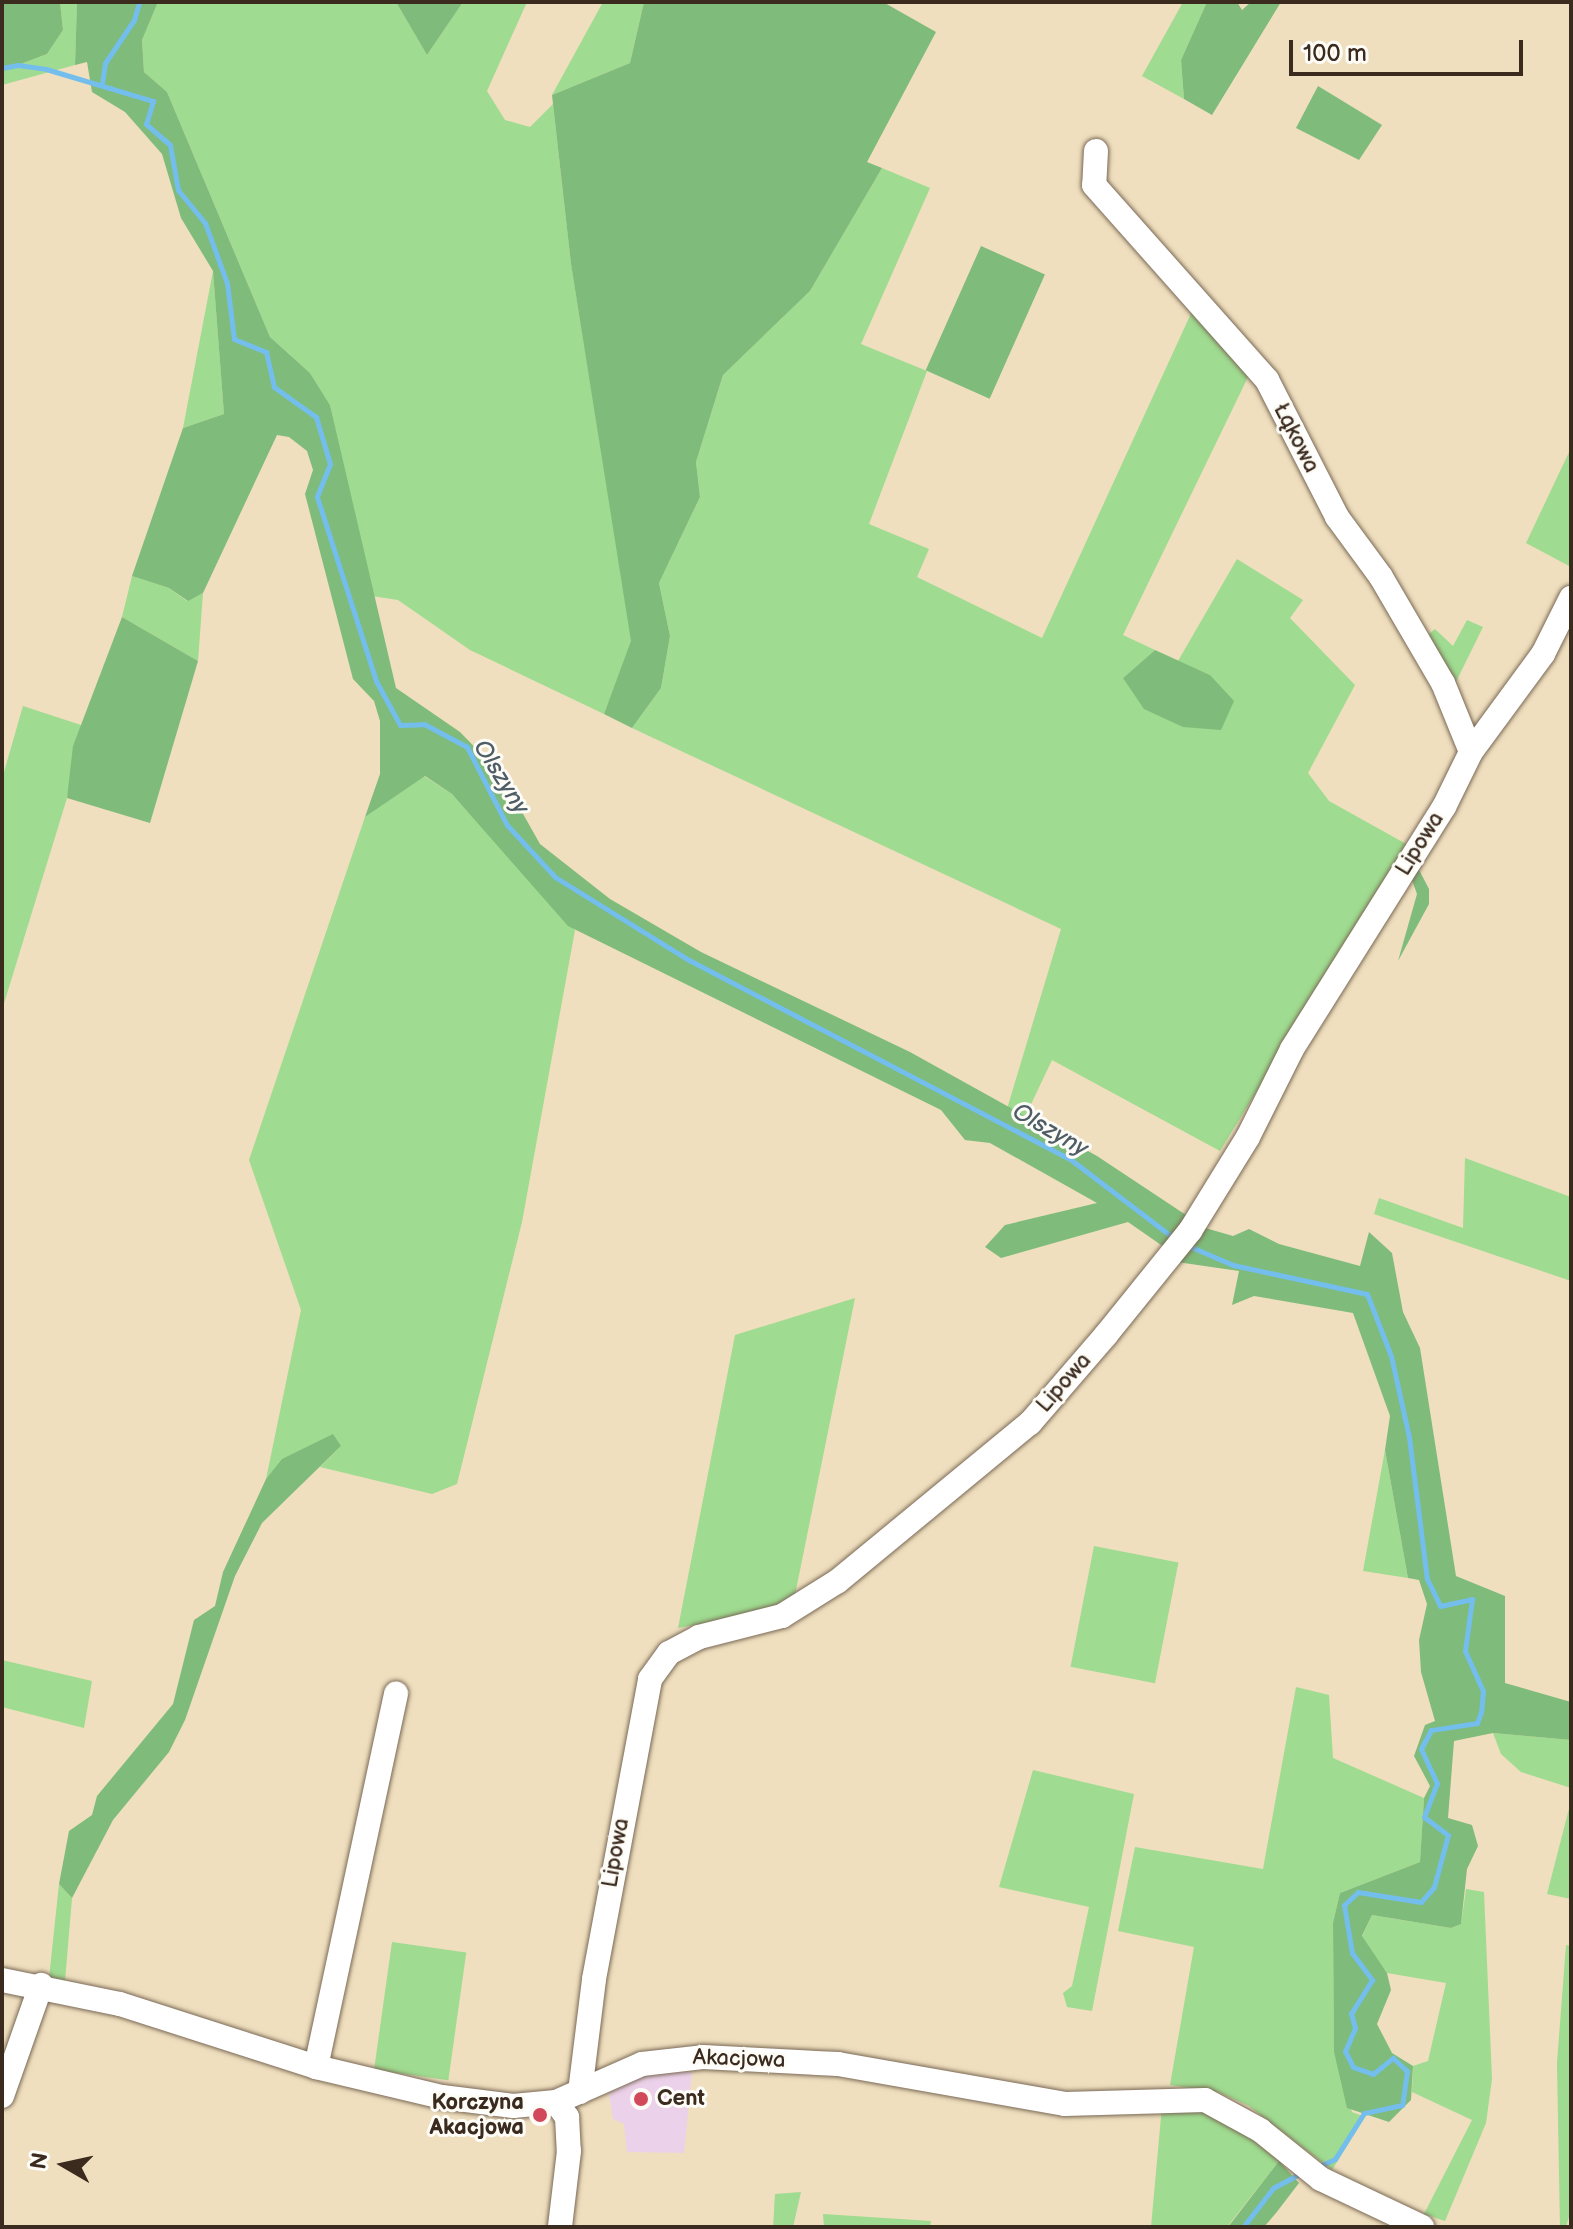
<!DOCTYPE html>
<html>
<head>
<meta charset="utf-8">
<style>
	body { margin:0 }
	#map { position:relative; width:1573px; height:2229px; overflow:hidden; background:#efdfbe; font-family:"Balsamiq Sans",sans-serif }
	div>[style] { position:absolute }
	.built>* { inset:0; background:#ecd1ea }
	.green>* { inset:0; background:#9fdb90; transform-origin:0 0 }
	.forest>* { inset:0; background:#7fbb7a; transform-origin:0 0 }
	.stream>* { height:5px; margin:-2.5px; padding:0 2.5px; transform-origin:2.5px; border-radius:2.5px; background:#74beed }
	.roads { filter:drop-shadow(0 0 2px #7a6956) drop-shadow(0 0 2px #7a6956) }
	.minor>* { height:24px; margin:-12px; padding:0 12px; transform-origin:12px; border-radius:12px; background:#fff }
	.dots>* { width:22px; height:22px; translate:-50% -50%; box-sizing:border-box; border:4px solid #fdfcf7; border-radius:50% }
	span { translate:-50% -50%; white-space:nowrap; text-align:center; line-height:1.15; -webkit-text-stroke:6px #fdfcf7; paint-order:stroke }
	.street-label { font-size:22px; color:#3b2a1e }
	.poi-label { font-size:22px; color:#3b2a1e; font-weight:700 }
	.left { translate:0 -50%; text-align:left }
	.right { translate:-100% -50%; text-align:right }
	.water-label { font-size:24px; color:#4f5e66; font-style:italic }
	.frame { position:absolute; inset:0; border:4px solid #3b2a1e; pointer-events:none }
	.north { position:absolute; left:24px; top:2125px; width:80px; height:80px; -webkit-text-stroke:6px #fdfcf7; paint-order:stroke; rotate:279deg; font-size:22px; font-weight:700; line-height:32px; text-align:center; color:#3b2a1e }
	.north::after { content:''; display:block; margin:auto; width:28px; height:36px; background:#3b2a1e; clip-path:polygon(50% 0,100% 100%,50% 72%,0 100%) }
	.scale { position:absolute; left:1289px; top:40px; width:234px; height:36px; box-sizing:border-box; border:4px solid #3b2a1e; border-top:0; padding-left:10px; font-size:24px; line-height:28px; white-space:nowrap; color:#3b2a1e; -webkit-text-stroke:6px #fdfcf7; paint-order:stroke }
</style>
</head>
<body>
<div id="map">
	<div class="built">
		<div style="clip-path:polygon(645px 2070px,692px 2072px,684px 2153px,627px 2152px,624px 2124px,613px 2119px,609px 2093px)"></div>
	</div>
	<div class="green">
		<div style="clip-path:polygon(60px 2px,77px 2px,75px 65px,2px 85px,2px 71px,47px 54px,63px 30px)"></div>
		<div style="clip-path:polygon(158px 2px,396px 2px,427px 55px,463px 2px,527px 2px,487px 91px,505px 120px,530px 127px,553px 104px,571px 264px,632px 641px,604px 714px,470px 650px,398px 600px,372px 596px,330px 405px,310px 373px,270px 337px,167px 92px,144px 72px,142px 40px)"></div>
		<div style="clip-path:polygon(603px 2px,644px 2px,630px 63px,552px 95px)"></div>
		<div style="clip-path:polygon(1183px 2px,1207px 2px,1181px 60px,1184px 99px,1142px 76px)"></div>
		<div style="clip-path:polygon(882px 168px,930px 188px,861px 344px,927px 371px,869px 524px,929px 549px,917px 577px,1042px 638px,1194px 307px,1249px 375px,1123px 635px,1155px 650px,1123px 678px,1210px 675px,1178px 661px,1237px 559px,1303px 600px,1290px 618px,1355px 685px,1308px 773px,1329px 801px,1408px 845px,1220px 1151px,1052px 1060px,1024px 1119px,1007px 1109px,1061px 929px,632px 728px,661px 688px,670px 636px,659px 583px,700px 497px,696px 462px,723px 375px,810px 291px)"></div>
		<div style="clip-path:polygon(213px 271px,224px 414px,183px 428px)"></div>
		<div style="clip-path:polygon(1571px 448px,1571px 567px,1526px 543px)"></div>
		<div style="clip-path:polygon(132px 576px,169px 588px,187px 601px,203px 593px,198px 661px,122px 617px)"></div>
		<div style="clip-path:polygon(1467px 620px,1483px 627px,1453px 688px,1425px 637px,1435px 629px,1453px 646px)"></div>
		<div style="clip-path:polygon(23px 706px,81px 725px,67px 798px,2px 1010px,2px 779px)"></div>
		<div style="clip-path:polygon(424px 776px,452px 794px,575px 930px,522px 1222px,457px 1484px,432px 1494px,320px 1467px,341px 1446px,283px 1459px,266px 1479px,301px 1310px,249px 1160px,365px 817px)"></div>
		<div style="clip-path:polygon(1465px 1158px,1571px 1197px,1571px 1281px,1374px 1214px,1379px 1198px,1463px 1228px)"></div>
		<div style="clip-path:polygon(855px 1298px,794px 1600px,772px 1611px,678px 1628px,735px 1335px)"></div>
		<div style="clip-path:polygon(1385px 1450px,1408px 1578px,1363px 1571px)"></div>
		<div style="left:1094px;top:1546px;width:86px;height:123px;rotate:11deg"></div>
		<div style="clip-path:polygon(2px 1660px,92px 1681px,84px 1728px,2px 1707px)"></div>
		<div style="clip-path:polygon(1296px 1687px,1329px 1695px,1333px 1758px,1424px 1798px,1420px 1862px,1340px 1893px,1333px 1924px,1334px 2052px,1352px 2112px,1365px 2117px,1332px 2170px,1249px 2106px,1218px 2092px,1170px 2085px,1194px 1947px,1118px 1931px,1135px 1847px,1263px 1869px)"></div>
		<div style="clip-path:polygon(1493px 1733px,1571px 1740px,1571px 1788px,1521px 1772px,1501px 1754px)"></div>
		<div style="clip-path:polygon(1033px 1770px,1134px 1794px,1092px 2011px,1067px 2007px,1063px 1993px,1072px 1986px,1089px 1907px,999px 1887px)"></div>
		<div style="clip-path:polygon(1571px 1801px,1571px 1899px,1547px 1894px)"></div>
		<div style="clip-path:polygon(59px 1884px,72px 1898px,65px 1981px,49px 1978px)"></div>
		<div style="clip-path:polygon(1466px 1889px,1484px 1892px,1492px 2079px,1486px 2123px,1445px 2221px,1424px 2214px,1472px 2120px,1412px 2092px,1413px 2066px,1428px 2061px,1446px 1983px,1387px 1973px,1362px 1937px,1372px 1915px,1451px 1928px,1461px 1924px)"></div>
		<div style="left:392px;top:1942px;width:75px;height:129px;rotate:8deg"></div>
		<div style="clip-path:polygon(1566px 1945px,1571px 1946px,1571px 2210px,1566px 2227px,1560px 2227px,1557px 2063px)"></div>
		<div style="clip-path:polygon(1162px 2106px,1223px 2116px,1279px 2161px,1227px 2227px,1151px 2227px)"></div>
		<div style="clip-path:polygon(801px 2192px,793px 2227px,773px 2227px,775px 2194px)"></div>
		<div style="clip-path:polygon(823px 2214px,931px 2221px,930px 2227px,824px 2227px)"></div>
	</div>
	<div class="forest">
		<div style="clip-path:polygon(2px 2px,60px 2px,63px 30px,47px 54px,2px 71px)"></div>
		<div style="clip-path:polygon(77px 2px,158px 2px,142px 40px,144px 72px,167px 92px,270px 337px,310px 373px,330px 405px,396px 688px,460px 732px,500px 773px,540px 844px,610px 899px,701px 952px,910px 1052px,1097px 1156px,1186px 1215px,1164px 1247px,1128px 1222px,1001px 1258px,985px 1247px,1005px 1225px,1097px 1203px,990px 1143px,965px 1140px,941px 1110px,568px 926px,452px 794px,425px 776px,365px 817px,380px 774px,380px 721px,374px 701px,353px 679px,305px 494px,313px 470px,307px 451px,289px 437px,277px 435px,203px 593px,188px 601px,169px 588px,132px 576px,183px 428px,224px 414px,213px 271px,181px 218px,162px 154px,125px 112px,92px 92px,87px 62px,75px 65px)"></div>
		<div style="clip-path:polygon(396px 2px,463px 2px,427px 55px)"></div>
		<div style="clip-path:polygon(644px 2px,883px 2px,936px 32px,867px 162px,882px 168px,810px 291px,723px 375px,696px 462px,700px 497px,659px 583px,670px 636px,661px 688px,632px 728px,604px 714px,631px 641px,571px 264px,552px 95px,630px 63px)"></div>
		<div style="clip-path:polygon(1207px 2px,1237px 2px,1242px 10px,1251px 2px,1281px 2px,1212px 115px,1184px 99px,1181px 60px)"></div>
		<div style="clip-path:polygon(1318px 86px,1382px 125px,1359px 160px,1296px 128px)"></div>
		<div style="left:981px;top:246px;width:70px;height:136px;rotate:24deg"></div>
		<div style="clip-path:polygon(122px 617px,198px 661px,150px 823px,67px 798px,73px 746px)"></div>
		<div style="clip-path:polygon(1155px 650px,1210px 675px,1234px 701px,1221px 730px,1183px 727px,1144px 709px,1123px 678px)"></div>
		<div style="clip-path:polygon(1416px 864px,1429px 889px,1429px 904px,1398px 961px,1417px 894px,1409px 872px)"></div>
		<div style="clip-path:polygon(1202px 1227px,1233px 1236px,1249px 1229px,1279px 1244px,1360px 1266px,1369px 1232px,1392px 1253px,1403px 1312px,1420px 1348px,1456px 1576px,1505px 1596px,1505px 1683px,1571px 1702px,1571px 1740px,1493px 1733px,1454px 1741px,1448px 1818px,1472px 1825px,1478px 1846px,1467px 1869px,1461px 1924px,1451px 1928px,1372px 1915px,1362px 1936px,1387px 1973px,1391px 1990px,1377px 2024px,1392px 2053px,1413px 2066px,1411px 2100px,1389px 2122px,1347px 2108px,1334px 2052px,1333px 1923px,1340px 1893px,1420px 1862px,1424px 1798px,1430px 1786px,1414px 1756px,1425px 1725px,1435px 1721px,1421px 1672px,1419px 1640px,1427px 1604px,1419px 1580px,1408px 1578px,1385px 1450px,1390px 1416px,1353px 1313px,1254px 1296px,1232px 1305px,1239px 1271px,1177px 1262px)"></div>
		<div style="clip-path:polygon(333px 1434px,341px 1446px,262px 1523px,235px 1576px,185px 1720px,169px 1752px,113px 1820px,72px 1898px,59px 1884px,69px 1831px,92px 1815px,97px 1796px,173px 1704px,194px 1620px,215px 1606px,223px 1572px,266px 1479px,282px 1459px)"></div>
		<div style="clip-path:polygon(1279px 2161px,1299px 2183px,1276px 2213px,1264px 2227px,1228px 2227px)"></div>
	</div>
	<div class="stream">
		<div style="left:2px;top:68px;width:16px;rotate:-11deg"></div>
		<div style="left:18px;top:65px;width:28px;rotate:8deg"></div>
		<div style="left:46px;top:69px;width:112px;rotate:16.7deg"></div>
		<div style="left:153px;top:101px;width:24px;rotate:107deg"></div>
		<div style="left:146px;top:124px;width:32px;rotate:41deg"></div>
		<div style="left:170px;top:145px;width:46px;rotate:79.9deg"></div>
		<div style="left:178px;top:190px;width:43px;rotate:50.7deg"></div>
		<div style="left:205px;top:223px;width:64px;rotate:69.9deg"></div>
		<div style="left:227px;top:283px;width:56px;rotate:82.9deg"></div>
		<div style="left:234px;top:339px;width:35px;rotate:22deg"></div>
		<div style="left:266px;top:352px;width:36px;rotate:77deg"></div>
		<div style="left:274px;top:387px;width:52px;rotate:35.5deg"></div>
		<div style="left:316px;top:417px;width:49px;rotate:73.4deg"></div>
		<div style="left:330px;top:464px;width:35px;rotate:112deg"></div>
		<div style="left:317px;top:497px;width:193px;rotate:72.2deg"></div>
		<div style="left:376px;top:681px;width:50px;rotate:61.4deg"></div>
		<div style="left:400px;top:725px;width:24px;rotate:-2deg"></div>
		<div style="left:424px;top:724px;width:49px;rotate:28.1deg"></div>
		<div style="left:467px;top:747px;width:88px;rotate:62.9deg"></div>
		<div style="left:507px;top:825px;width:71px;rotate:47.3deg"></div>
		<div style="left:555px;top:877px;width:158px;rotate:31.8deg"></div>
		<div style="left:689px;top:960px;width:430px;rotate:27.6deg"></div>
		<div style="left:1070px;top:1159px;width:132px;rotate:37.3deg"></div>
		<div style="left:102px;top:84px;width:21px;rotate:-82deg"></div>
		<div style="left:105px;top:63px;width:52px;rotate:-56deg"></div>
		<div style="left:134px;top:20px;width:19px;rotate:-74deg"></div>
		<div style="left:1189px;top:1246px;width:48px;rotate:23.4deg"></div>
		<div style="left:1233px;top:1265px;width:137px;rotate:12.2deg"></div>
		<div style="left:1367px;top:1294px;width:66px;rotate:68.8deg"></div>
		<div style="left:1391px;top:1356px;width:83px;rotate:77.5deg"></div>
		<div style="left:1409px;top:1437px;width:143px;rotate:82.8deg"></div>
		<div style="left:1427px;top:1579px;width:30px;rotate:64deg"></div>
		<div style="left:1440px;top:1606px;width:33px;rotate:-12deg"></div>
		<div style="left:1472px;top:1599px;width:52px;rotate:97.7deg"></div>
		<div style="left:1465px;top:1651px;width:44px;rotate:65.8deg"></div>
		<div style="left:1483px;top:1691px;width:21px;rotate:95deg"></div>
		<div style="left:1481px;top:1712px;width:12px;rotate:110deg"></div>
		<div style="left:1477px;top:1723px;width:47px;rotate:171.3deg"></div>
		<div style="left:1431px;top:1730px;width:21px;rotate:118deg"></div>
		<div style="left:1421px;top:1749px;width:38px;rotate:65deg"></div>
		<div style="left:1437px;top:1783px;width:36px;rotate:111deg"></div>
		<div style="left:1424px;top:1817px;width:30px;rotate:37deg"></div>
		<div style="left:1448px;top:1835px;width:54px;rotate:105.1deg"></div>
		<div style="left:1434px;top:1887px;width:20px;rotate:131deg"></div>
		<div style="left:1421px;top:1902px;width:64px;rotate:-171deg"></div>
		<div style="left:1358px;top:1892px;width:19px;rotate:137deg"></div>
		<div style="left:1344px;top:1905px;width:49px;rotate:80.5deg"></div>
		<div style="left:1352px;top:1953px;width:34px;rotate:53deg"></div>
		<div style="left:1372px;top:1980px;width:39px;rotate:122deg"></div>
		<div style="left:1351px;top:2013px;width:16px;rotate:75deg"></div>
		<div style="left:1355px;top:2028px;width:25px;rotate:113deg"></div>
		<div style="left:1345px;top:2051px;width:18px;rotate:63deg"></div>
		<div style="left:1353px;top:2067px;width:21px;rotate:19deg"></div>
		<div style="left:1373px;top:2074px;width:26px;rotate:-39deg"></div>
		<div style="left:1393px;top:2058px;width:19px;rotate:43deg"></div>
		<div style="left:1407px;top:2071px;width:34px;rotate:98deg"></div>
		<div style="left:1402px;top:2105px;width:39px;rotate:168deg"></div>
		<div style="left:1364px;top:2113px;width:54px;rotate:122.2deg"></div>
		<div style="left:1335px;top:2159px;width:20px;rotate:156deg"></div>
		<div style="left:1243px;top:2227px;width:49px;rotate:-52.4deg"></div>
		<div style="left:1273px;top:2188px;width:32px;rotate:-28deg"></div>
	</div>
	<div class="roads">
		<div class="minor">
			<div style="left:1096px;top:151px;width:34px;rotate:93deg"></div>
			<div style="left:1094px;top:185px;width:261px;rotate:48.4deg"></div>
			<div style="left:1267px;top:380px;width:154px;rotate:62.9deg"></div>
			<div style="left:1337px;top:517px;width:74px;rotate:53.7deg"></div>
			<div style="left:1381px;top:577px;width:123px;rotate:59.7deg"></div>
			<div style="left:1443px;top:683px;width:74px;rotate:67.9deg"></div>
			<div style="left:2px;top:1980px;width:120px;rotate:11.5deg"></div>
			<div style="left:120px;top:2004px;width:206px;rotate:17.8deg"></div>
			<div style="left:316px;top:2067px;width:130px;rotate:13.4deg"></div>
			<div style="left:442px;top:2097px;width:72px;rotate:7.2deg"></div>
			<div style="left:513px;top:2106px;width:43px;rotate:-5.3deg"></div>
			<div style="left:556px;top:2102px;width:94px;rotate:-23.8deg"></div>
			<div style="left:642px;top:2064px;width:61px;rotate:-6.5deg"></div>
			<div style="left:703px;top:2057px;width:135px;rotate:3deg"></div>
			<div style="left:838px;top:2064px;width:230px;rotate:10deg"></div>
			<div style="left:1065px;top:2104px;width:140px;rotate:-1.6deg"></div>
			<div style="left:1205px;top:2100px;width:63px;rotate:28.6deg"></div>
			<div style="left:1260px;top:2130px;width:78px;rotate:38.8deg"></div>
			<div style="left:1321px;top:2179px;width:112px;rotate:25.4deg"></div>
			<div style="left:316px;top:2067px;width:382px;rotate:-77.9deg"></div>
			<div style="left:580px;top:2092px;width:114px;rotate:-82.9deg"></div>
			<div style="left:594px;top:1979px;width:305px;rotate:-79.4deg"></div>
			<div style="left:650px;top:1679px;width:32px;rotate:-54deg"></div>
			<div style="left:669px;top:1653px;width:34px;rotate:-28deg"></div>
			<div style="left:699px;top:1637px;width:86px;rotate:-14.2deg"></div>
			<div style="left:782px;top:1616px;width:66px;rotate:-32deg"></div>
			<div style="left:838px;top:1581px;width:249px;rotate:-39.5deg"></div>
			<div style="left:1030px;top:1423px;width:116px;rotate:-49.2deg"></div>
			<div style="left:1106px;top:1335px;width:134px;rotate:-51.1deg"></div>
			<div style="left:1190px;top:1231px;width:110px;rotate:-58.3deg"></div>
			<div style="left:1248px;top:1137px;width:98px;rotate:-63.4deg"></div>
			<div style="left:1292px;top:1049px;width:286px;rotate:-57.9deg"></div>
			<div style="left:1444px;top:807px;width:61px;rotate:-63.9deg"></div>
			<div style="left:1471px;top:752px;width:122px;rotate:-53.7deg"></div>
			<div style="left:1543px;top:654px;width:63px;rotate:-63.4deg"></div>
			<div style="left:2px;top:2096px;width:118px;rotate:-70.6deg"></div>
			<div style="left:556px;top:2102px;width:19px;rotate:54deg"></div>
			<div style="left:567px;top:2117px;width:34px;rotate:87deg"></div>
			<div style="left:569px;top:2151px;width:77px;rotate:96.8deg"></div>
		</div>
	</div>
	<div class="dots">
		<div style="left:641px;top:2099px;background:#d1495b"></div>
		<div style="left:540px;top:2115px;background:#d1495b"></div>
	</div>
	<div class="street-label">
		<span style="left:1296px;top:438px;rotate:63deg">Łąkowa</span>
		<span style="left:1420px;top:844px;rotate:-58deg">Lipowa</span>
		<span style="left:1064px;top:1383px;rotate:-49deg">Lipowa</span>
		<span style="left:616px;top:1853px;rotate:-80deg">Lipowa</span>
		<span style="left:739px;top:2059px;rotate:2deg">Akacjowa</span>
	</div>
	<div class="poi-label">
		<span class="left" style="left:657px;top:2099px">Cent</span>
		<span class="right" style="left:524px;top:2115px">Korczyna<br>Akacjowa</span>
	</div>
	<div class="water-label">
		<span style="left:501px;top:777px;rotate:58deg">Olszyny</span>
		<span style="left:1050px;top:1130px;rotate:30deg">Olszyny</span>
	</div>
	<div class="frame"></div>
	<div class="north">N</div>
	<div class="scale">100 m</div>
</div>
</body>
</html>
